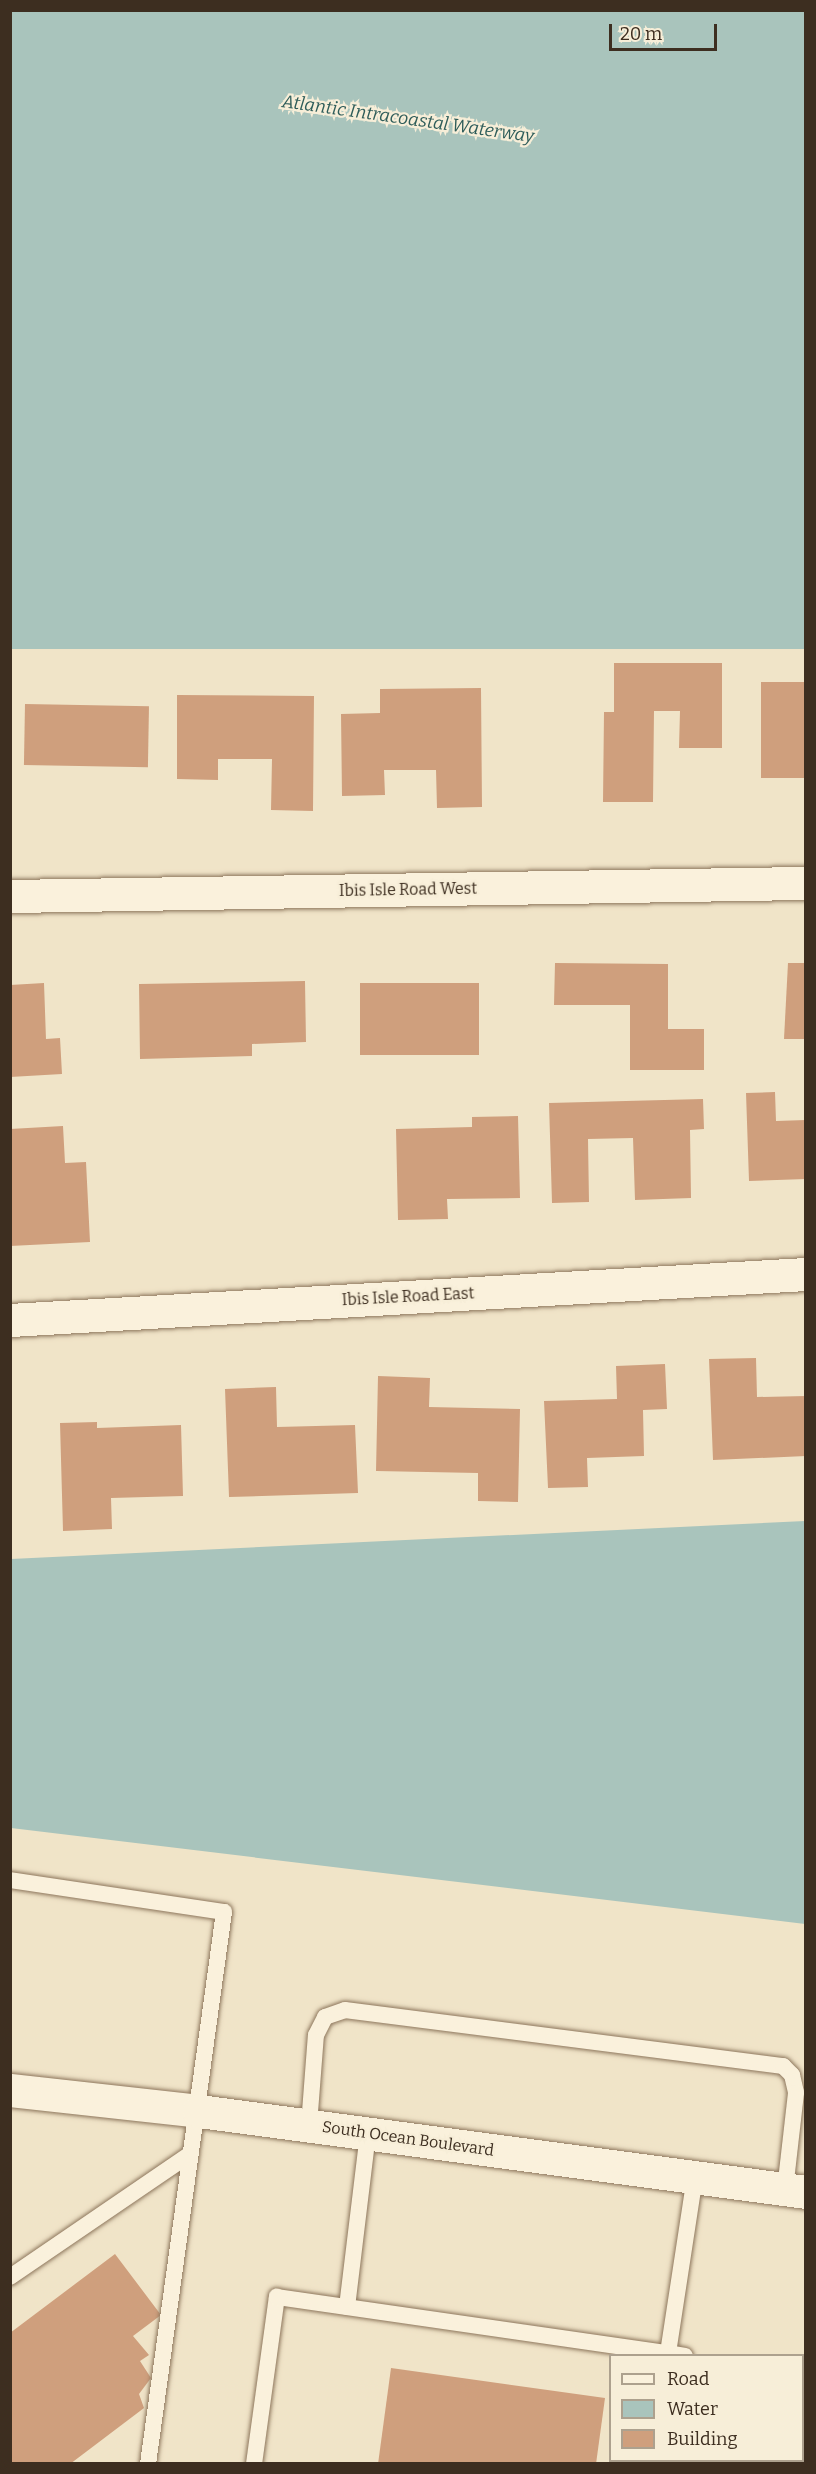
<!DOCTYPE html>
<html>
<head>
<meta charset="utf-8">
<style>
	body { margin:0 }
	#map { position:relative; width:816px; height:2474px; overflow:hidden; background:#f0e4c8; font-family:Bitter,serif }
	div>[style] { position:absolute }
	.water>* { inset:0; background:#a9c4bc; transform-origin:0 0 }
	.building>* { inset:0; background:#cf9f7d; transform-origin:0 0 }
	.roads { filter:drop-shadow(0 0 2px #8d765c) drop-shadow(0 0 2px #8d765c) }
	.service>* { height:16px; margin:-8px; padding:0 8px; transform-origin:8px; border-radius:8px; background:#faf1dc }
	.minor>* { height:33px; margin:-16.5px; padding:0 16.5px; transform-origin:16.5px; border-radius:16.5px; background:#faf1dc }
	.secondary>* { height:33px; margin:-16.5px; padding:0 16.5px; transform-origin:16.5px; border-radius:16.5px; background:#faf1dc }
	span { translate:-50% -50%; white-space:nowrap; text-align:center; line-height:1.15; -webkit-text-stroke:4.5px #f7eed8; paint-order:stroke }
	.street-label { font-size:16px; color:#3d2e20 }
	.water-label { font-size:18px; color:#2f5d5a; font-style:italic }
	.frame { position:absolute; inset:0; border:12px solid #3d2e20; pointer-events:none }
	.legend { position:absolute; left:609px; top:2354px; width:195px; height:108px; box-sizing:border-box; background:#f7eed8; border:2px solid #ada18e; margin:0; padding:8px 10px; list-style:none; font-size:18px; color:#3d2e20 }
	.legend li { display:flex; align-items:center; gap:12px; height:30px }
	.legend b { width:30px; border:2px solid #ada18e }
	.scale { position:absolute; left:609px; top:24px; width:108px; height:27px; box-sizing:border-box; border:3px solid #3d2e20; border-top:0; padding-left:8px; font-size:18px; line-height:21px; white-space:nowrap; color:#3d2e20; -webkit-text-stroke:4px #f7eed8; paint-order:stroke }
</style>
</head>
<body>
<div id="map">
	<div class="water">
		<div style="left:10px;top:11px;width:795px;height:638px"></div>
		<div style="clip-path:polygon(805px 1521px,805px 1924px,11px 1828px,11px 1559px)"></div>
	</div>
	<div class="building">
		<div style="clip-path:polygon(614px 663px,722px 663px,722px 748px,679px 748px,680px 711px,654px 711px,653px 802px,603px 802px,604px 712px,614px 712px)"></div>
		<div style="left:761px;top:682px;width:44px;height:96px"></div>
		<div style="clip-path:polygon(481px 688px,482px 807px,437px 808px,436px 770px,384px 770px,385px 795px,342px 796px,341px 714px,380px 713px,380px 689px)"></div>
		<div style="clip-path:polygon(177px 695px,314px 696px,313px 811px,271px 810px,272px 759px,218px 759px,218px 780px,177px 779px)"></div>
		<div style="left:25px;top:704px;width:124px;height:61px;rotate:1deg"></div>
		<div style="clip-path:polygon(555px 963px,668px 964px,668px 1029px,704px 1029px,704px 1070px,630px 1070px,630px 1005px,554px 1005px)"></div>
		<div style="clip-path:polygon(788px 963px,806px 963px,806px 1039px,784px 1039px)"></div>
		<div style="clip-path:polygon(305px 981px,306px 1042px,252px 1044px,252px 1056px,140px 1059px,139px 984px)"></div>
		<div style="clip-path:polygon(44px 983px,46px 1039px,60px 1038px,62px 1074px,10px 1077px,10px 985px)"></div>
		<div style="left:360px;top:983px;width:119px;height:72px"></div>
		<div style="clip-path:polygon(775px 1092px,776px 1121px,806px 1120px,806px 1179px,749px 1181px,746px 1093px)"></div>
		<div style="clip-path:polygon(703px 1099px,704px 1129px,690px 1130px,691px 1198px,635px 1200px,633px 1138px,588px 1139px,589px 1202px,552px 1203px,549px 1103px)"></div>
		<div style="clip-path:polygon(518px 1116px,520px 1198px,447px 1199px,448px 1219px,398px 1220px,396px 1129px,472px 1127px,472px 1117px)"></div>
		<div style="clip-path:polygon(63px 1126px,65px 1163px,86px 1162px,90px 1242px,10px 1246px,10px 1129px)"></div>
		<div style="clip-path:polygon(756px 1358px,757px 1397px,806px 1396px,806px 1456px,713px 1460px,709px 1359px)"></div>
		<div style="clip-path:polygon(665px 1364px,667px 1409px,643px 1410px,644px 1456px,587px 1458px,588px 1487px,548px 1488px,544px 1401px,617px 1399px,616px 1366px)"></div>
		<div style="clip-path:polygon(378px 1376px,430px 1378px,429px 1407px,520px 1409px,518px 1502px,478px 1501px,478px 1473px,376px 1471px)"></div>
		<div style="clip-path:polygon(276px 1387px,277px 1427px,355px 1425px,358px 1493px,229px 1497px,225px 1389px)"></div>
		<div style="clip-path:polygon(97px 1422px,97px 1428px,181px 1425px,183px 1496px,111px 1498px,112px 1529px,63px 1531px,60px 1423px)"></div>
		<div style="clip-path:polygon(115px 2254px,161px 2315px,133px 2336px,149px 2355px,140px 2361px,151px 2378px,139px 2394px,144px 2408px,70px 2464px,10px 2464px,10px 2333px)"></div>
		<div style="clip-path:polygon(391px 2368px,605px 2398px,596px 2464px,378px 2464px)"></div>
	</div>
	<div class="roads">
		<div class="service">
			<div style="left:10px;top:1880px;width:216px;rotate:8.5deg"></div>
			<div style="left:224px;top:1912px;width:557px;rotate:97.84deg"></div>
			<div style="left:309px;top:2125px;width:90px;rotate:-85.6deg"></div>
			<div style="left:316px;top:2035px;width:20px;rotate:-63deg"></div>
			<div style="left:325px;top:2017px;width:21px;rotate:-19deg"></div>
			<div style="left:345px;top:2010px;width:442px;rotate:7.3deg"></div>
			<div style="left:783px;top:2066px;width:13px;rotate:45deg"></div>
			<div style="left:792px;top:2075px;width:18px;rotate:77deg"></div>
			<div style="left:796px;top:2093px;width:97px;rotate:96.5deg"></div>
			<div style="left:10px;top:2277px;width:218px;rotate:-34.3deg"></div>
			<div style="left:347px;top:2307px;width:175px;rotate:-83.1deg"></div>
			<div style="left:685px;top:2356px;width:17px;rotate:-170deg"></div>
			<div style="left:668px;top:2353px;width:178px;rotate:-81.3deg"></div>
			<div style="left:254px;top:2464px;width:169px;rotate:-82.2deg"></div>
			<div style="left:277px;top:2297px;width:395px;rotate:8.2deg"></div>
			<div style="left:722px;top:2464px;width:4px;rotate:-90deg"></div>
		</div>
		<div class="minor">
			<div style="left:10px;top:896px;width:796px;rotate:-0.94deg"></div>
			<div style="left:10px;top:1320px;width:797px;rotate:-3.31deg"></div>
		</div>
		<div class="secondary">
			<div style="left:10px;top:2090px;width:190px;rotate:6.3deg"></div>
			<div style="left:199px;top:2111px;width:612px;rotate:7.6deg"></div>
		</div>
	</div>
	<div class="street-label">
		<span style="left:408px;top:890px;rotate:-1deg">Ibis Isle Road West</span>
		<span style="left:408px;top:1297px;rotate:-3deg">Ibis Isle Road East</span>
		<span style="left:408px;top:2139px;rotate:8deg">South Ocean Boulevard</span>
	</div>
	<div class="water-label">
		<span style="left:408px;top:119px;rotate:8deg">Atlantic Intracoastal Waterway</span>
	</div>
	<div class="frame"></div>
	<ul class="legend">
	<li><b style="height:8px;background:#faf1dc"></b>Road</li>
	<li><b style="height:16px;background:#a9c4bc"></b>Water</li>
	<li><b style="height:16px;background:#cf9f7d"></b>Building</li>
	</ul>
	<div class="scale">20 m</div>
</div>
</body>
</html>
